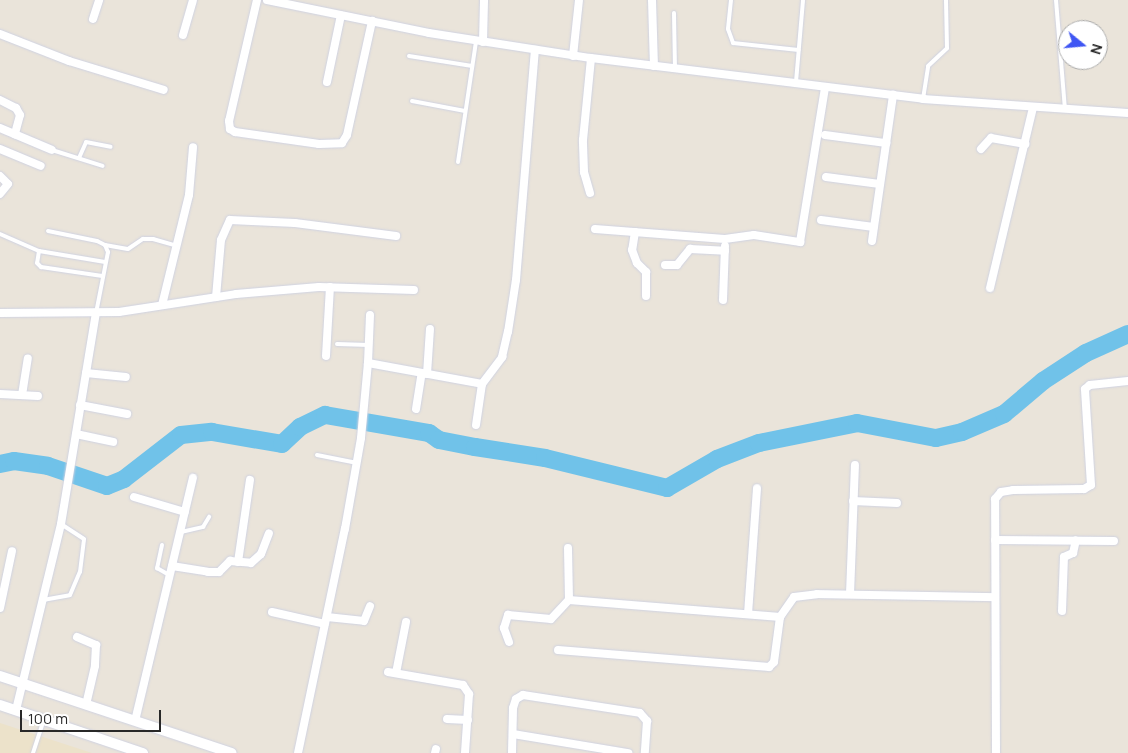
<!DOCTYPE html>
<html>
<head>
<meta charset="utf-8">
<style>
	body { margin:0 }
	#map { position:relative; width:1128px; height:753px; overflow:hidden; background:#eae4da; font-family:Manrope,sans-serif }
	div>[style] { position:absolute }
	.education>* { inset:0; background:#ece2ca }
	.river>* { height:18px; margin:-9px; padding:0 9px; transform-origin:9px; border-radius:9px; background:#70c2e9 }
	.roads { filter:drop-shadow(0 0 1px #cfd2e1) drop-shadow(0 0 1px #cfd2e1) }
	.service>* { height:4px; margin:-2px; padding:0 2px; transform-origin:2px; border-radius:2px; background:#fff }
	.minor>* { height:8px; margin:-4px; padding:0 4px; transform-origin:4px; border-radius:4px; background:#fff }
	.tertiary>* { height:10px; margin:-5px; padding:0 5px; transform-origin:5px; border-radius:5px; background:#fff }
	span { translate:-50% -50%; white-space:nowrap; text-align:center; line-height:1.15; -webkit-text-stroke:4px #fff; paint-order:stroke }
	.north { position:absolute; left:1058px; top:20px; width:50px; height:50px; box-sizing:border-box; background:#fff; border:1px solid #a9a9a9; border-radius:50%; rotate:107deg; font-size:14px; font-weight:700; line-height:20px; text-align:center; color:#282828 }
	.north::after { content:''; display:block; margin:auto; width:18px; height:22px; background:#3f56f3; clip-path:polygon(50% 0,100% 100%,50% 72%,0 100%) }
	.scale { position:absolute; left:20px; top:710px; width:141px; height:22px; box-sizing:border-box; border:2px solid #282828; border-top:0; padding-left:6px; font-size:15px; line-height:18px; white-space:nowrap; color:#282828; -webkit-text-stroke:4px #fff; paint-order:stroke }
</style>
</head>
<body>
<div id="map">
	<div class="education">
		<div style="clip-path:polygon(0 723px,92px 753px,0 753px)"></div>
	</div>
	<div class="river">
		<div style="left:0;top:464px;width:14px;rotate:-12deg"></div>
		<div style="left:14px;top:461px;width:34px;rotate:8deg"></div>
		<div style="left:48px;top:466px;width:62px;rotate:18.7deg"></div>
		<div style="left:107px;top:486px;width:18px;rotate:-22deg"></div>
		<div style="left:124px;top:479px;width:72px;rotate:-37.7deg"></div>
		<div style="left:181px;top:435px;width:31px;rotate:-6deg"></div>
		<div style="left:212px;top:432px;width:71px;rotate:9.7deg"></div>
		<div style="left:282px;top:444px;width:25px;rotate:-43deg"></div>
		<div style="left:300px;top:427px;width:28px;rotate:-26deg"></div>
		<div style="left:325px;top:415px;width:106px;rotate:9.8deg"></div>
		<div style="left:429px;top:433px;width:12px;rotate:35deg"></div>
		<div style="left:439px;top:440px;width:37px;rotate:11deg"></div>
		<div style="left:475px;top:447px;width:71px;rotate:8.9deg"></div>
		<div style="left:545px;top:458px;width:126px;rotate:13.8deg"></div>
		<div style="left:667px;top:488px;width:58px;rotate:-30.1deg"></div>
		<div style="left:717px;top:459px;width:45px;rotate:-20.9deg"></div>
		<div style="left:759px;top:443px;width:100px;rotate:-11.5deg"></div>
		<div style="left:857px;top:423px;width:80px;rotate:10.8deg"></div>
		<div style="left:936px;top:438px;width:27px;rotate:-13deg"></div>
		<div style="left:962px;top:432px;width:46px;rotate:-23.2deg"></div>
		<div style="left:1004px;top:414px;width:51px;rotate:-40.2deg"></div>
		<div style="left:1043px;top:381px;width:51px;rotate:-33.1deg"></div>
		<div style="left:1086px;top:353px;width:46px;rotate:-24.3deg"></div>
	</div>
	<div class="roads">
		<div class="service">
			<div style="left:731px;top:0;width:29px;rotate:96deg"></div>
			<div style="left:728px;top:29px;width:15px;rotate:70deg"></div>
			<div style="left:733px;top:43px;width:66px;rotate:6.1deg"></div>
			<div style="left:1056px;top:0;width:110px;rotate:85.3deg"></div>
			<div style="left:674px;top:13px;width:56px;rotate:89deg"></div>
			<div style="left:409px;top:56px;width:64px;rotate:9deg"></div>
			<div style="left:796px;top:82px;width:82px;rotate:-85.1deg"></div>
			<div style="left:923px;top:99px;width:33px;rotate:-81deg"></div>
			<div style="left:928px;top:66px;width:26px;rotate:-43deg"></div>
			<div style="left:947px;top:48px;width:48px;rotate:-91.2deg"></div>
			<div style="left:412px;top:101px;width:54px;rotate:10.7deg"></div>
			<div style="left:52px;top:150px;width:53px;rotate:17.4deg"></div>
			<div style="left:79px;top:158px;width:17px;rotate:-66deg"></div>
			<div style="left:86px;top:142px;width:25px;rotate:11deg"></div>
			<div style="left:458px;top:162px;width:122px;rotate:-81.5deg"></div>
			<div style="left:48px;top:231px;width:50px;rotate:11.5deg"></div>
			<div style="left:97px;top:241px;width:9px;rotate:27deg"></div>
			<div style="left:105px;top:245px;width:8px;rotate:67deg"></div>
			<div style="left:108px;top:252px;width:62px;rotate:101.1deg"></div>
			<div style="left:0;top:234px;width:43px;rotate:23.6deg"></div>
			<div style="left:39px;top:251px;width:12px;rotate:99deg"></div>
			<div style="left:37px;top:263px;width:6px;rotate:45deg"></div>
			<div style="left:41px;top:267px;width:62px;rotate:8.4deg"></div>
			<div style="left:105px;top:245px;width:23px;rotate:10deg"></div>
			<div style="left:128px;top:249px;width:18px;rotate:-34deg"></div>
			<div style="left:143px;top:239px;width:10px"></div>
			<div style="left:153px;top:239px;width:25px;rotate:16deg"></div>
			<div style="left:39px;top:251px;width:67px;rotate:9.5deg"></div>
			<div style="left:337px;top:344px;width:32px;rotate:2deg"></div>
			<div style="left:317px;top:455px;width:41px;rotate:11.3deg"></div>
			<div style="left:181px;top:532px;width:23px;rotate:-13deg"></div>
			<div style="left:203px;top:527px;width:12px;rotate:-59deg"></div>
			<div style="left:162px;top:545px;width:24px;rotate:102deg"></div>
			<div style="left:157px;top:568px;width:14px;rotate:30deg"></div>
			<div style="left:43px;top:600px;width:27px;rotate:-10deg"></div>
			<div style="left:70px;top:595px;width:25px;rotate:-67deg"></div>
			<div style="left:80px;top:572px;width:33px;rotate:-83deg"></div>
			<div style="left:84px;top:539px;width:27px;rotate:-147deg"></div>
			<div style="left:33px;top:753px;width:33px;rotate:-72deg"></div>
		</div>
		<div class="minor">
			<div style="left:257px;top:0;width:124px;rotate:103deg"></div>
			<div style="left:229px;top:121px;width:8px;rotate:83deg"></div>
			<div style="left:230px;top:129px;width:6px;rotate:31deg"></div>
			<div style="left:235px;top:132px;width:85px;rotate:8.1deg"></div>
			<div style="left:319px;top:144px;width:23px;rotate:-2deg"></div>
			<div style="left:342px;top:143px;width:9px;rotate:-58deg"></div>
			<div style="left:347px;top:135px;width:117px;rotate:-77.6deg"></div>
			<div style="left:267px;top:0;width:165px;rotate:11.5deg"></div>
			<div style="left:429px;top:33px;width:164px;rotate:8.8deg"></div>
			<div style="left:591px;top:58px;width:335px;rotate:7deg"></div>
			<div style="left:923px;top:99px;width:205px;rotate:3.9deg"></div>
			<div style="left:652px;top:0;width:66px;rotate:88.3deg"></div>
			<div style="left:93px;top:19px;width:20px;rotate:-72deg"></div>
			<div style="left:0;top:34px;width:74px;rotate:21.4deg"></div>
			<div style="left:69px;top:61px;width:99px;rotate:17deg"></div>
			<div style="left:183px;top:35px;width:36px;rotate:-74deg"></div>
			<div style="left:483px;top:42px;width:42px;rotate:-88.6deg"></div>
			<div style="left:573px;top:56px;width:56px;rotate:-83.9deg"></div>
			<div style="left:327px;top:82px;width:68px;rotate:-78.2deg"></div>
			<div style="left:0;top:100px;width:18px;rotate:27deg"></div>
			<div style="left:16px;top:108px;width:8px;rotate:60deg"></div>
			<div style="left:20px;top:115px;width:20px;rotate:105deg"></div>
			<div style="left:0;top:128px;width:56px;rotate:22.9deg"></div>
			<div style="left:825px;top:135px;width:62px;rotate:7.5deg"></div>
			<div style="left:0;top:149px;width:44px;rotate:22.5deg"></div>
			<div style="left:981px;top:149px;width:15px;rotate:-48deg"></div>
			<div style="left:991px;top:138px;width:35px;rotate:10deg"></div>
			<div style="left:0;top:176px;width:11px;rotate:45deg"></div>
			<div style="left:8px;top:184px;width:13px;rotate:129deg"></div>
			<div style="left:826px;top:177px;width:54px;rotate:7.4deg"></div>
			<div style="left:590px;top:193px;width:22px;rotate:-106deg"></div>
			<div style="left:584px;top:172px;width:32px;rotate:-92deg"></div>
			<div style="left:583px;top:140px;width:82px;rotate:-84.4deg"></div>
			<div style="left:821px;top:220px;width:53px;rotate:7.5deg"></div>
			<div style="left:595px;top:229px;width:130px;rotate:4.4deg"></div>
			<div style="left:725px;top:239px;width:29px;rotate:-8deg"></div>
			<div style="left:754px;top:235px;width:47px;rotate:8.7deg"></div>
			<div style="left:800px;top:242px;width:157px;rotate:-80.8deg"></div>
			<div style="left:635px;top:232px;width:18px;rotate:99deg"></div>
			<div style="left:632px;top:250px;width:14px;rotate:69deg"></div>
			<div style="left:637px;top:263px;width:13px;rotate:45deg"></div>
			<div style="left:646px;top:272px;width:24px;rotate:90deg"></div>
			<div style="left:872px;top:241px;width:148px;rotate:-81.8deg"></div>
			<div style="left:665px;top:265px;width:12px"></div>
			<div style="left:677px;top:265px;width:21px;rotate:-51deg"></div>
			<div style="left:690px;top:249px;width:35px;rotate:3deg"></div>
			<div style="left:990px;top:288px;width:185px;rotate:-76.6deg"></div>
			<div style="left:216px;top:297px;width:57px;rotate:-85deg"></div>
			<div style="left:221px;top:240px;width:22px;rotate:-66deg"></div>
			<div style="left:230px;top:220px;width:65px;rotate:2.6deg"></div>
			<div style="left:295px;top:223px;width:102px;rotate:7.3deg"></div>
			<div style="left:723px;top:300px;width:54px;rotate:-87.9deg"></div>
			<div style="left:162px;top:305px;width:113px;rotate:-76.2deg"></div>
			<div style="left:189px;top:195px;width:48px;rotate:-85.2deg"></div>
			<div style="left:0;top:313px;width:119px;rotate:-0.5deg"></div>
			<div style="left:119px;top:312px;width:118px;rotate:-8.7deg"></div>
			<div style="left:236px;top:294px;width:83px;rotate:-4.8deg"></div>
			<div style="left:319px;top:287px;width:95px;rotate:1.8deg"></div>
			<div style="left:326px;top:356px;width:69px;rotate:-86.7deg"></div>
			<div style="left:368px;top:363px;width:48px;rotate:-87.6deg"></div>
			<div style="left:86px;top:373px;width:40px;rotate:5.7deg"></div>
			<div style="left:427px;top:374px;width:45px;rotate:-86.2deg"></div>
			<div style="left:0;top:394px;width:38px;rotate:3deg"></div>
			<div style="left:22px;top:395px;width:37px;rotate:-81deg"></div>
			<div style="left:80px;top:405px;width:48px;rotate:10.8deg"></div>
			<div style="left:416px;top:409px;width:36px;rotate:-81deg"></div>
			<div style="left:476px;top:425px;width:41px;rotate:-81.7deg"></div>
			<div style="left:482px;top:384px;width:34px;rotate:-53deg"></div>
			<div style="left:502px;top:357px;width:26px;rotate:-77deg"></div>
			<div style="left:508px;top:332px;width:53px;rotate:-81.3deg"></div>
			<div style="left:516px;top:280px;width:231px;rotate:-85.3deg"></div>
			<div style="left:76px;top:434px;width:38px;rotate:12deg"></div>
			<div style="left:134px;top:497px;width:53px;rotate:16.4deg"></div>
			<div style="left:853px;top:501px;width:44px;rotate:2.6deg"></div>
			<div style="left:995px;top:540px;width:119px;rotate:0.5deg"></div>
			<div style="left:568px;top:548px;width:52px;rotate:88.9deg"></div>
			<div style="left:238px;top:562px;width:83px;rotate:-81.7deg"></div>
			<div style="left:172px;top:566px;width:36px;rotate:9deg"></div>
			<div style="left:208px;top:572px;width:11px"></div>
			<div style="left:219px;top:572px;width:16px;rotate:-45deg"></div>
			<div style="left:230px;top:561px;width:21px;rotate:5deg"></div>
			<div style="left:251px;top:563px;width:13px;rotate:-42deg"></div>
			<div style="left:261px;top:554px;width:22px;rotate:-69deg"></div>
			<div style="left:850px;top:594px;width:129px;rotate:-87.8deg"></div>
			<div style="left:0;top:608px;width:58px;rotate:-78.1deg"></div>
			<div style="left:1062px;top:611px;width:54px;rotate:-87.9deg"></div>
			<div style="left:1064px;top:557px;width:10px;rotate:-24deg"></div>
			<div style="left:1073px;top:553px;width:13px;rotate:-77deg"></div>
			<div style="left:272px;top:612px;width:54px;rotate:12.8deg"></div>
			<div style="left:748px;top:614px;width:126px;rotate:-85.9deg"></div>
			<div style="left:327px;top:617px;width:37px;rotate:6deg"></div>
			<div style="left:364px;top:621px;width:16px;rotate:-68deg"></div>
			<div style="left:77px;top:637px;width:21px;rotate:23deg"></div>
			<div style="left:96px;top:645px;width:21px;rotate:93deg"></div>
			<div style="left:95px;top:666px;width:40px;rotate:103deg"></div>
			<div style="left:509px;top:642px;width:15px;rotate:-110deg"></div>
			<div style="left:504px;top:628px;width:14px;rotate:-73deg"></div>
			<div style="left:508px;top:615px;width:43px;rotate:5.3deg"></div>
			<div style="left:551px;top:619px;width:26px;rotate:-47deg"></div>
			<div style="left:569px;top:600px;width:212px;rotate:4.6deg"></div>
			<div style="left:558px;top:650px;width:212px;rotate:4.6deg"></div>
			<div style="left:769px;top:667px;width:7px;rotate:-45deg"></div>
			<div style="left:774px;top:662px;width:45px;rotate:-82.4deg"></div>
			<div style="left:780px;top:617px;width:24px;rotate:-55deg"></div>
			<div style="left:794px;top:597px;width:23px;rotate:-7deg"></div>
			<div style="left:817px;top:594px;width:178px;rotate:1deg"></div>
			<div style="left:388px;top:672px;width:76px;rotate:9.8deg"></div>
			<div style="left:463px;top:685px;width:11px;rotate:56deg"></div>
			<div style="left:469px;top:694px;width:59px;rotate:93.9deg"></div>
			<div style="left:396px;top:673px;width:52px;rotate:-78.9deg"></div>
			<div style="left:16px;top:710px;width:191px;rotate:-76.4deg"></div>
			<div style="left:61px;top:524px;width:214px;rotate:-80.6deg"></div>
			<div style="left:447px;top:719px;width:21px;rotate:3deg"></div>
			<div style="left:135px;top:721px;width:250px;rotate:-76.6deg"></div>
			<div style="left:513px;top:734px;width:117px;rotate:9.4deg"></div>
			<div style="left:298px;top:753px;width:229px;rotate:-78.2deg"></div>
			<div style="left:345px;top:529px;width:92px;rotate:-80deg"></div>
			<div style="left:361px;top:438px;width:75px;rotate:-84.7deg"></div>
			<div style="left:368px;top:363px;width:116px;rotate:10.4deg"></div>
			<div style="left:435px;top:753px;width:4px;rotate:-76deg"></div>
			<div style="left:512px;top:753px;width:45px;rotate:-88.7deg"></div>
			<div style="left:513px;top:708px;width:9px;rotate:-72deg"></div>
			<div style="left:516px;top:699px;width:8px;rotate:-30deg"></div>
			<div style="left:523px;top:695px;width:118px;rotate:8.7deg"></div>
			<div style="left:640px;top:713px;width:11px;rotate:49deg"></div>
			<div style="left:647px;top:721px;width:32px;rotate:94deg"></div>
			<div style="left:996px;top:753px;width:254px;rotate:-90.2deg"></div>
			<div style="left:995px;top:499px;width:9px;rotate:-49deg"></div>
			<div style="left:1001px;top:492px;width:12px;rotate:-9deg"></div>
			<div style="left:1013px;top:490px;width:71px;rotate:-0.8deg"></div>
			<div style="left:1084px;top:489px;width:8px;rotate:-30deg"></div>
			<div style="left:1091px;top:485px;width:96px;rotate:-93.6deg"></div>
			<div style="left:1085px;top:389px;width:6px;rotate:-39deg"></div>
			<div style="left:1090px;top:385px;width:38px;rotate:-6deg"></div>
		</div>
		<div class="tertiary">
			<div style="left:0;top:676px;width:244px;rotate:18.4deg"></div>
			<div style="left:0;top:705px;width:151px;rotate:18.6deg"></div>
		</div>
	</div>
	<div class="north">N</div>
	<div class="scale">100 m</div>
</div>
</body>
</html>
